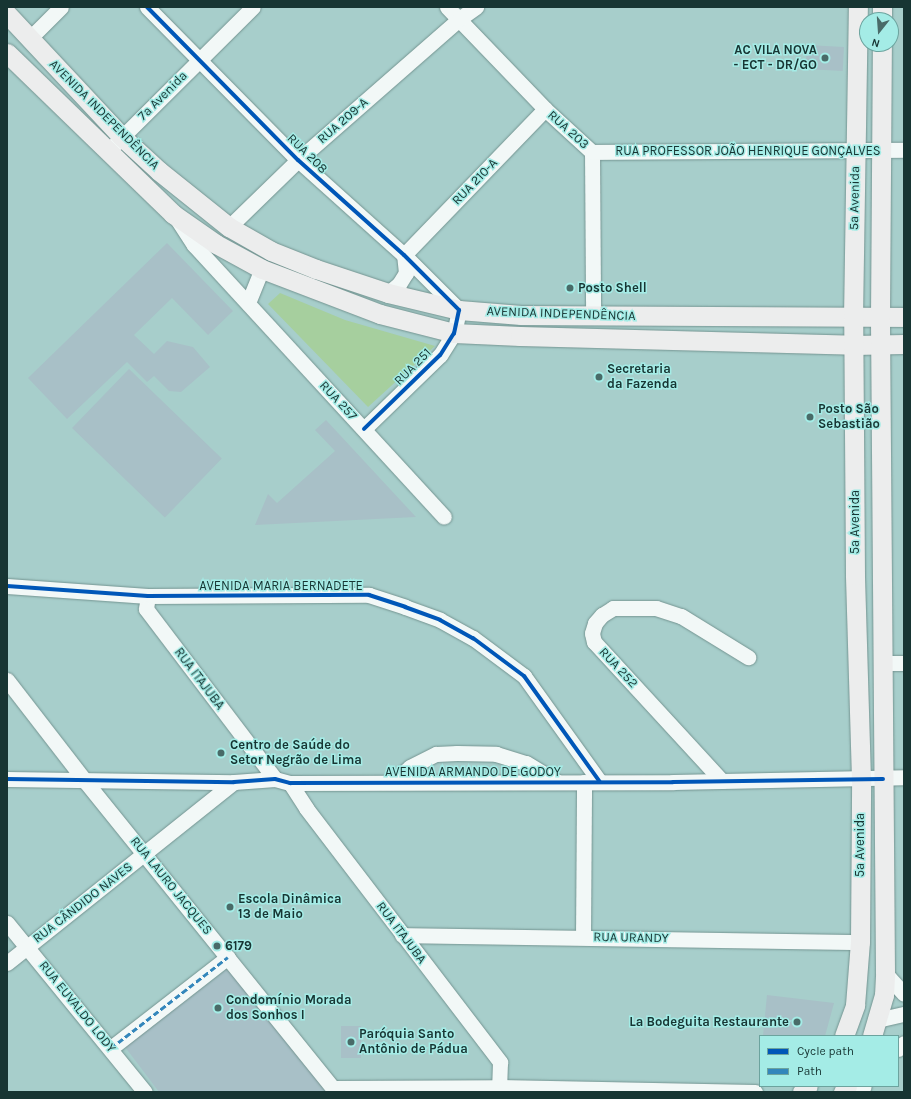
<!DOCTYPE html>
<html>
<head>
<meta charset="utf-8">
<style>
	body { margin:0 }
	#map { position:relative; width:911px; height:1099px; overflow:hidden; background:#a7cecb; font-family:Karla,sans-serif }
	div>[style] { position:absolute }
	.green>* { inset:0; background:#a6cf9e }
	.building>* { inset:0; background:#a8c0c7; transform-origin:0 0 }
	.roads { filter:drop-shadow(0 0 1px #749491) drop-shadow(0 0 1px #749491) }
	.minor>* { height:15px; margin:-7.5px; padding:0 7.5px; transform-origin:7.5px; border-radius:7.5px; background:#f2f8f7 }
	.major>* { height:19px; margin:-9.5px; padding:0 9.5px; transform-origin:9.5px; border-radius:9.5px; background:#eceded }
	.quiet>* { height:3px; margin-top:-1.5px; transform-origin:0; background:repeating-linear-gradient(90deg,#3386bb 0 6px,transparent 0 9px) }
	.cycleway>* { height:4px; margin:-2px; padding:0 2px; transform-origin:2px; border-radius:2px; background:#0057b8 }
	.dots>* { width:11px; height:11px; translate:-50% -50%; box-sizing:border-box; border:2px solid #a4ece6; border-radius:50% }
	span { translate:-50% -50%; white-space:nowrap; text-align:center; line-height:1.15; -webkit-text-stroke:3px #a4ece6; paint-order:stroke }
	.poi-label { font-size:13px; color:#173533; font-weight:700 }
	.right { translate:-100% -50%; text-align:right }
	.left { translate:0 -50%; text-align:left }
	.street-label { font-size:13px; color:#173533 }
	.frame { position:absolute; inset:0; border:8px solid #173533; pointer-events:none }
	.legend { position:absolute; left:759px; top:1035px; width:140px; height:52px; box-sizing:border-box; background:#a4ece6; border:1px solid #6ca39e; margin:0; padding:5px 7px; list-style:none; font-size:12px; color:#173533 }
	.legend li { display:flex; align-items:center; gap:8px; height:20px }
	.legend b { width:20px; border:1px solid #6ca39e }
	.north { position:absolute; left:859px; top:12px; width:40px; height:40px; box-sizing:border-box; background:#a4ece6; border:1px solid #6ca39e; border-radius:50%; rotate:197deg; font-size:11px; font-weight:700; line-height:16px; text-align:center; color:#173533 }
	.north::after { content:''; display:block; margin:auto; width:14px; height:18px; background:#496b68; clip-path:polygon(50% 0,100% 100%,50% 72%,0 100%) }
</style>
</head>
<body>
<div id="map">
	<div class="green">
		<div style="clip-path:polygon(280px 293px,345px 320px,435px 346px,368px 407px,268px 304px)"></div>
	</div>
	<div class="building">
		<div style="left:807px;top:45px;width:37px;height:24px;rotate:3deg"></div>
		<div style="clip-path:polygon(167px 243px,233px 311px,208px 335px,172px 298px,134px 335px,154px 354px,167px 341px,193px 347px,210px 367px,181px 392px,169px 391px,154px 376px,147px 382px,127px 362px,67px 419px,28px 378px)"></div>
		<div style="left:129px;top:369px;width:129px;height:82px;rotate:44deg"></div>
		<div style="clip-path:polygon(326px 420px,416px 517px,255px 525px,268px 494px,277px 503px,335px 451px,315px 430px)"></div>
		<div style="clip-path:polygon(227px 969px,329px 1092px,159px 1092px,125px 1047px)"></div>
		<div style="clip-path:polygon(767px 995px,834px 1003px,825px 1036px,763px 1036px)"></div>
		<div style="left:341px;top:1026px;width:20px;height:32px"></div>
	</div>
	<div class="roads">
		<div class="minor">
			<div style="left:147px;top:7px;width:215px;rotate:45.4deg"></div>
			<div style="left:298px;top:160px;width:142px;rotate:41.9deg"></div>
			<div style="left:404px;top:255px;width:78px;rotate:45deg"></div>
			<div style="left:459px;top:310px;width:24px;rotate:102deg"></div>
			<div style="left:454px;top:333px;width:26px;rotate:122deg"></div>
			<div style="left:440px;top:355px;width:106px;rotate:135.8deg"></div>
			<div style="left:447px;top:7px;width:141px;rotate:46.1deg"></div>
			<div style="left:545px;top:109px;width:64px;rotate:42.5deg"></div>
			<div style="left:592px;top:152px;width:163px;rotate:89.6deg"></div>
			<div style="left:29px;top:39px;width:45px;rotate:-45deg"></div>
			<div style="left:115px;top:144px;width:194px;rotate:-44.8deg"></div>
			<div style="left:592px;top:152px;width:312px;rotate:-0.4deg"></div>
			<div style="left:177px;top:219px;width:31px;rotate:57deg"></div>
			<div style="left:194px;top:245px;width:369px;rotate:47.4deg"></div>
			<div style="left:229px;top:227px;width:96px;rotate:-44.2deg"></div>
			<div style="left:298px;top:160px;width:214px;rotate:-41.2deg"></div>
			<div style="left:459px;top:19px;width:21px;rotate:-35deg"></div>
			<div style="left:404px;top:255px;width:203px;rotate:-46deg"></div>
			<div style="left:388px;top:293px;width:14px;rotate:-39deg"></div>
			<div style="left:399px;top:284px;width:13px;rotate:-58deg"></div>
			<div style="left:406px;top:273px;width:18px;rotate:-96deg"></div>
			<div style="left:248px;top:303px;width:37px;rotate:-68deg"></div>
			<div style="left:7px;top:586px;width:141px;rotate:4.1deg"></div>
			<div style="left:148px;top:596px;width:221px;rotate:-0.3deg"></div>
			<div style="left:369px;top:595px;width:38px;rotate:18deg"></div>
			<div style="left:405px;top:607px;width:37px;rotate:20deg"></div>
			<div style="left:440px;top:620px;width:38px;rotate:29deg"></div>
			<div style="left:473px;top:638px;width:64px;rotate:36.7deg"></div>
			<div style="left:524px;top:676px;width:130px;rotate:54.4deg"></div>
			<div style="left:148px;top:596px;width:13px;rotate:99deg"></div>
			<div style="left:146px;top:609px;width:213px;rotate:52.8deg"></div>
			<div style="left:882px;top:663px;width:22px"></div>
			<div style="left:7px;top:680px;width:128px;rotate:52.3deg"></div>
			<div style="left:85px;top:781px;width:400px;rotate:51.1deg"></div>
			<div style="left:7px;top:779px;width:227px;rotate:0.8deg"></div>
			<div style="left:234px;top:782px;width:41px;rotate:-4.2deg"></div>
			<div style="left:275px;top:779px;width:16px;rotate:15deg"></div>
			<div style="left:290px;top:783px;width:383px;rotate:-0.1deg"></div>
			<div style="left:673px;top:782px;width:231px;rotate:-1.2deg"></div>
			<div style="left:394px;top:781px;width:21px;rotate:-41deg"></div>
			<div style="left:410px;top:767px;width:29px;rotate:-27deg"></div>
			<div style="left:436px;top:754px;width:21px;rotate:-3deg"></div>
			<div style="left:457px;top:753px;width:39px;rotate:1deg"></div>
			<div style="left:496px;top:754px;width:31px;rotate:17deg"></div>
			<div style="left:526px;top:763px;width:37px;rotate:31deg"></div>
			<div style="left:722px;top:781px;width:189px;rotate:-132.6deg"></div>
			<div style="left:594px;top:642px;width:9px;rotate:-103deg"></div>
			<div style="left:592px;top:633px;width:10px;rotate:-73deg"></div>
			<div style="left:595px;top:623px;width:11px;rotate:-49deg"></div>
			<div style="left:602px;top:615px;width:13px;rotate:-32deg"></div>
			<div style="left:613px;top:608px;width:43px"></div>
			<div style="left:656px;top:608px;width:26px;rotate:18deg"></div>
			<div style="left:681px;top:616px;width:79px;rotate:31.5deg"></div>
			<div style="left:290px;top:783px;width:30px;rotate:57deg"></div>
			<div style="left:306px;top:808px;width:320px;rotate:52.6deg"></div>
			<div style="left:500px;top:1062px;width:25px;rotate:92deg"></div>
			<div style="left:7px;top:923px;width:218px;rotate:50.8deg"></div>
			<div style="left:402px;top:935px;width:458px;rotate:0.9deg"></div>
			<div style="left:583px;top:937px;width:155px;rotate:-89.6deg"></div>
			<div style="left:7px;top:963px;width:290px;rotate:-38.6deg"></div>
			<div style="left:885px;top:973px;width:28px;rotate:48deg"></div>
			<div style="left:877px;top:1020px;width:28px;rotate:-13deg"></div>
			<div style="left:111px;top:1048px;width:148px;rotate:-37.9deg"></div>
			<div style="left:898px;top:1049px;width:8px;rotate:-45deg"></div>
			<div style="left:333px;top:1088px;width:166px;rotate:-0.3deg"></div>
			<div style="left:499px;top:1087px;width:256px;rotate:1.1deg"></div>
			<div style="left:858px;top:1092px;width:8px;rotate:-45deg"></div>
		</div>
		<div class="major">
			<div style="left:7px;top:14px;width:168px;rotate:46.9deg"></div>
			<div style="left:122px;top:137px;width:50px;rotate:42.6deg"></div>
			<div style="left:159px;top:171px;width:90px;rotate:38.7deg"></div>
			<div style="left:229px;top:227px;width:48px;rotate:29.7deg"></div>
			<div style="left:271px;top:251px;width:48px;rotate:21.8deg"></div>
			<div style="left:316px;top:269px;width:76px;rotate:18.4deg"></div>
			<div style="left:388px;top:293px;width:73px;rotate:13.5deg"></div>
			<div style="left:459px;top:310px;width:62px;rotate:4.6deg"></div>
			<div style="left:521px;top:315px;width:383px;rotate:0.3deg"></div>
			<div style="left:882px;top:20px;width:13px;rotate:-90deg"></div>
			<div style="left:7px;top:53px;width:231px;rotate:44.1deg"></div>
			<div style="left:173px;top:214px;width:52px;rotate:34.9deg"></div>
			<div style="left:216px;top:244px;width:52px;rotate:28.5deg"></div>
			<div style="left:262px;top:269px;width:126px;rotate:20.9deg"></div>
			<div style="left:380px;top:314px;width:76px;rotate:14.4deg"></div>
			<div style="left:454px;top:333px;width:66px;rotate:2.6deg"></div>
			<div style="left:520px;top:336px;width:334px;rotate:1.5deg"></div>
			<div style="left:854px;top:345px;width:50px;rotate:-1.1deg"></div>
			<div style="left:844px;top:1036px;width:33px;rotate:-70deg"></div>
			<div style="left:855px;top:1005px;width:63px;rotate:-85.5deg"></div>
			<div style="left:860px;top:942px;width:163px;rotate:-89.6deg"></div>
			<div style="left:861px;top:779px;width:204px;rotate:-91.7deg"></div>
			<div style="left:855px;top:575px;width:257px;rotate:-90.4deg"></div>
			<div style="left:853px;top:318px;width:311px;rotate:-89.1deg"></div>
			<div style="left:872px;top:1036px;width:43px;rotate:-73.7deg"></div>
			<div style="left:884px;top:995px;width:22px;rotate:-87deg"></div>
			<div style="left:885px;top:973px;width:656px;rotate:-90.44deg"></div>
			<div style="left:880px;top:317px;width:273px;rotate:-89.6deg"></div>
			<div style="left:802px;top:1092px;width:8px;rotate:-45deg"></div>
			<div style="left:843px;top:1092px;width:7px;rotate:-56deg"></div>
		</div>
	</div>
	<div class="quiet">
		<div style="left:111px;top:1048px;width:148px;rotate:-37.9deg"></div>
	</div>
	<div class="cycleway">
		<div style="left:147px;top:7px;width:215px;rotate:45.4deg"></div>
		<div style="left:298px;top:160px;width:142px;rotate:41.9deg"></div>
		<div style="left:404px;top:255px;width:78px;rotate:45deg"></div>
		<div style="left:459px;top:310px;width:24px;rotate:102deg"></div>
		<div style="left:454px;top:333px;width:26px;rotate:122deg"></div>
		<div style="left:440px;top:355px;width:106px;rotate:135.8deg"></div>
		<div style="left:7px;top:586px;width:141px;rotate:4.1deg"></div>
		<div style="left:148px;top:596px;width:221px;rotate:-0.3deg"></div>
		<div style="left:369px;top:595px;width:38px;rotate:18deg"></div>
		<div style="left:405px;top:607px;width:37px;rotate:20deg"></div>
		<div style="left:440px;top:620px;width:38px;rotate:29deg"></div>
		<div style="left:473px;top:638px;width:64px;rotate:36.7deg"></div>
		<div style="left:524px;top:676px;width:130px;rotate:54.4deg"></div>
		<div style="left:7px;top:779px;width:227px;rotate:0.8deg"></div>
		<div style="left:234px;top:782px;width:41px;rotate:-4.2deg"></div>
		<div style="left:275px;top:779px;width:16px;rotate:15deg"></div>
		<div style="left:290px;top:783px;width:383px;rotate:-0.1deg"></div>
		<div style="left:673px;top:782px;width:210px;rotate:-0.8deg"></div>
	</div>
	<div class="dots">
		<div style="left:825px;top:58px;background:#496b68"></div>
		<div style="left:570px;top:288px;background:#496b68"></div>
		<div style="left:599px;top:377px;background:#496b68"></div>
		<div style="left:810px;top:417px;background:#496b68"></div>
		<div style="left:221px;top:753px;background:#496b68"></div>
		<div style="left:230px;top:907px;background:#496b68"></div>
		<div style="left:217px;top:946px;background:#496b68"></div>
		<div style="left:218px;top:1008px;background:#496b68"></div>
		<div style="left:797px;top:1022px;background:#496b68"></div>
		<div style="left:351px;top:1042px;background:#496b68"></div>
	</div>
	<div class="poi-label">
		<span class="right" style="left:817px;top:58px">AC VILA NOVA<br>- ECT - DR/GO</span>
		<span class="left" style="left:578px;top:288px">Posto Shell</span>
		<span class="left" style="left:607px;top:377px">Secretaria<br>da Fazenda</span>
		<span class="left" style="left:818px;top:417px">Posto São<br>Sebastião</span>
		<span class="left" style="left:230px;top:753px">Centro de Saúde do<br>Setor Negrão de Lima</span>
		<span class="left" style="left:238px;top:907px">Escola Dinâmica<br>13 de Maio</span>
		<span class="left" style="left:225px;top:946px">6179</span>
		<span class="left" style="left:226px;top:1008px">Condomínio Morada<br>dos Sonhos I</span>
		<span class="right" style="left:789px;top:1022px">La Bodeguita Restaurante</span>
		<span class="left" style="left:359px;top:1042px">Paróquia Santo<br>Antônio de Pádua</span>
	</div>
	<div class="street-label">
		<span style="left:163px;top:96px;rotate:-45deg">7ª Avenida</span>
		<span style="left:104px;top:115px;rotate:45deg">AVENIDA INDEPENDÊNCIA</span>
		<span style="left:343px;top:121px;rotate:-41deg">RUA 209-A</span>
		<span style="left:568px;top:130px;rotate:42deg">RUA 203</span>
		<span style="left:748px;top:151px">RUA PROFESSOR JOÃO HENRIQUE GONÇALVES</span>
		<span style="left:307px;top:154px;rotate:44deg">RUA 208</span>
		<span style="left:475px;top:182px;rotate:-46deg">RUA 210-A</span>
		<span style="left:855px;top:198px;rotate:-89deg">5ª Avenida</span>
		<span style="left:561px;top:314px;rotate:2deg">AVENIDA INDEPENDÊNCIA</span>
		<span style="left:413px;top:367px;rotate:-45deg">RUA 251</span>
		<span style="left:338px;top:401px;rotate:47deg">RUA 257</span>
		<span style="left:855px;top:522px;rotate:-90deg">5ª Avenida</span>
		<span style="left:281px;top:586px">AVENIDA MARIA BERNADETE</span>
		<span style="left:618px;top:668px;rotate:47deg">RUA 252</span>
		<span style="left:199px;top:679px;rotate:53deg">RUA ITAJUBA</span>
		<span style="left:473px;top:772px">AVENIDA ARMANDO DE GODOY</span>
		<span style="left:860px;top:845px;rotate:-90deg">5ª Avenida</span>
		<span style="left:171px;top:886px;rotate:51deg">RUA LAURO JACQUES</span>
		<span style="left:83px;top:903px;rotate:-38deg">RUA CÂNDIDO NAVES</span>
		<span style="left:401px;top:933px;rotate:53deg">RUA ITAJUBA</span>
		<span style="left:631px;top:938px;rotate:1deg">RUA URANDY</span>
		<span style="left:77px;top:1007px;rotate:51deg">RUA EUVALDO LODY</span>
	</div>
	<div class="frame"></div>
	<ul class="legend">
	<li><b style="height:5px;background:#0057b8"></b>Cycle path</li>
	<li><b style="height:5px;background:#3386bb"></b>Path</li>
	</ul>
	<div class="north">N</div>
</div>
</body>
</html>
